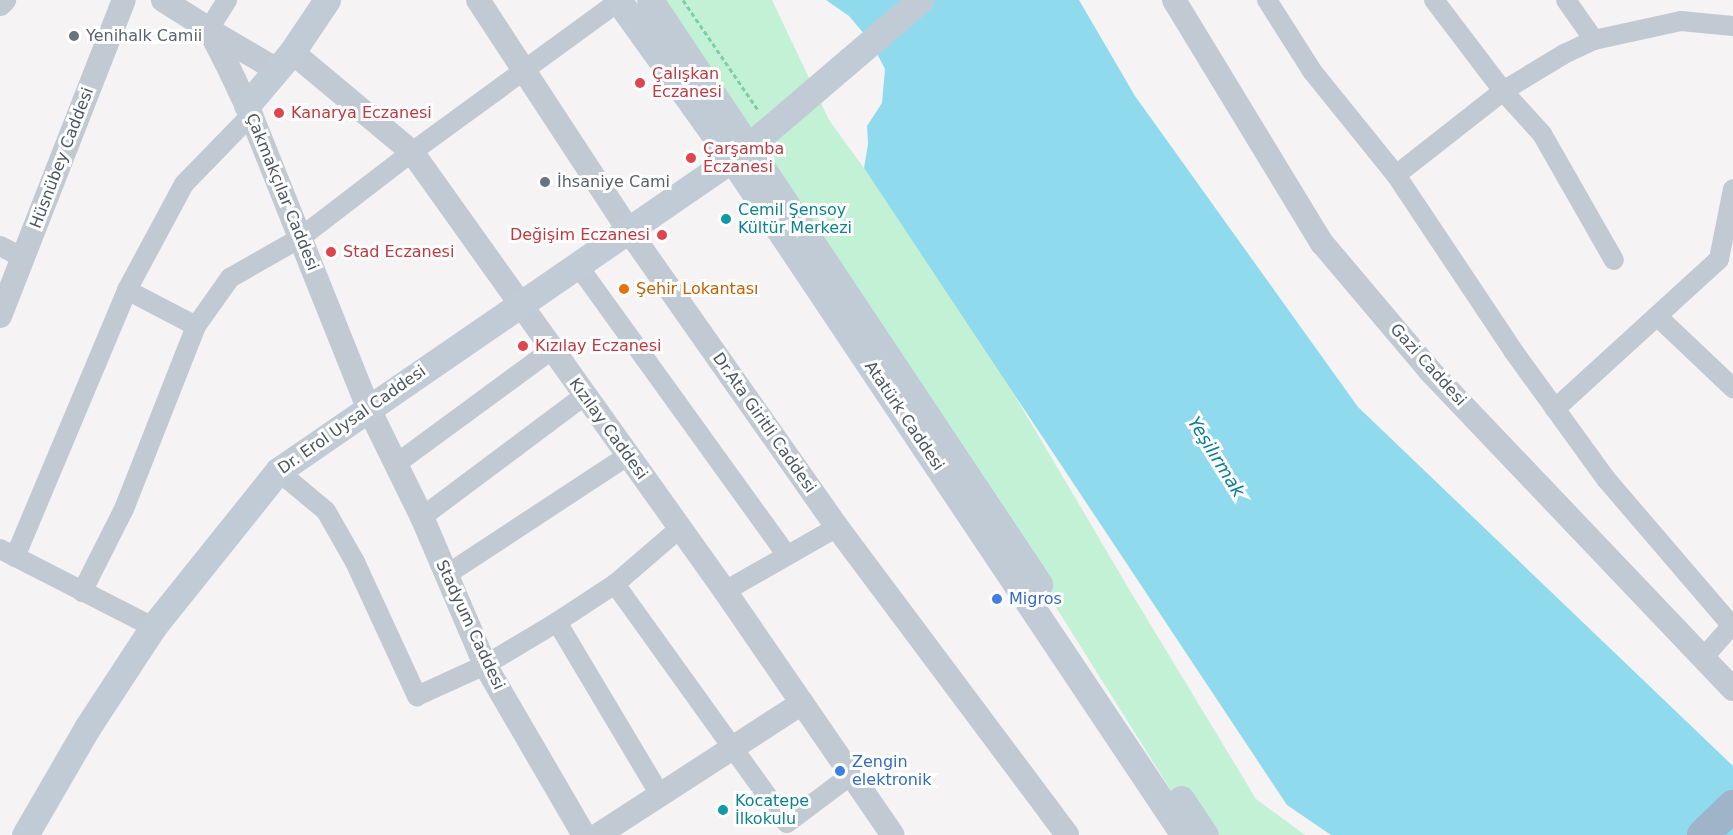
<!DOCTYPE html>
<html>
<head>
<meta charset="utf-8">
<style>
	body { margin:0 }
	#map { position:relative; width:1733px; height:835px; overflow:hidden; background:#f5f3f3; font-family:"DejaVu Sans",sans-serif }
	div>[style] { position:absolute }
	.green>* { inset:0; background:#c3f1d5 }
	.water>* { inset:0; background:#90daee }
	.path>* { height:3px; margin-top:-1.5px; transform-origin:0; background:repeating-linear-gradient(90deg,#7ad0a6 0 4.5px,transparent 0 7.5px) }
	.minor>* { height:20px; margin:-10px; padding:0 10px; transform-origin:10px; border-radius:10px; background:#c1cad2 }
	.tertiary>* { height:24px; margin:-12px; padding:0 12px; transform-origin:12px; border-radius:12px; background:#c1cad2 }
	.secondary>* { height:27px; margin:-13.5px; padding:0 13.5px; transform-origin:13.5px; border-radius:13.5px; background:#c1cbd6 }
	.trunk>* { height:32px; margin:-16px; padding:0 16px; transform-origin:16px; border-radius:16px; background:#9fb4c9 }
	.dots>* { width:16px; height:16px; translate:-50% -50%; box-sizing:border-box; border:3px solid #fff; border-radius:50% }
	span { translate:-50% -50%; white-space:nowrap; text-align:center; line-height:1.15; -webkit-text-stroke:6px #fff; paint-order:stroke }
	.worship-label { font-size:16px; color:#5b616d }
	.left { translate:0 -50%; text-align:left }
	.health-label { font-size:16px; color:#be3a42 }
	.right { translate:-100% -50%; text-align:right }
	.street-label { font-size:16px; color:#4a5661 }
	.culture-label { font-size:16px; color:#0d838f }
	.food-label { font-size:16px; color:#c56008 }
	.shop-label { font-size:16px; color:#366cbe }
	.water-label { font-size:18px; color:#0c7c9b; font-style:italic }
</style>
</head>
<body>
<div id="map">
	<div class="green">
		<div style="clip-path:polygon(660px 0,772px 0,829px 120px,953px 291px,1132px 594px,1256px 799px,1305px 835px,1199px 835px,1010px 534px)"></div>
	</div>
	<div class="water">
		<div style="clip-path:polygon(826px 0,1079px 0,1135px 96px,1358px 407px,1733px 766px,1733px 835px,1331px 835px,1287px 805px,864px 168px,868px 144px,867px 126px,882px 103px,885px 69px,871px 42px,849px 16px)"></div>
	</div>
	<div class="path">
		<div style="left:683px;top:0;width:133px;rotate:55.7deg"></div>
	</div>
	<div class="minor">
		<div style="left:1267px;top:0;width:84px;rotate:57.6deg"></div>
		<div style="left:1312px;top:71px;width:134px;rotate:51.1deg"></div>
		<div style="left:1396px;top:175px;width:213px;rotate:56.3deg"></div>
		<div style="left:1514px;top:352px;width:157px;rotate:54.1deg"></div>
		<div style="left:1606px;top:479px;width:195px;rotate:49.4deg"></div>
		<div style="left:1434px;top:0;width:114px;rotate:52.8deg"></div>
		<div style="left:1503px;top:91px;width:58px;rotate:47.8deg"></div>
		<div style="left:1542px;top:134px;width:145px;rotate:60.3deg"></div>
		<div style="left:1566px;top:0;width:49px;rotate:55deg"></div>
		<div style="left:209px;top:29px;width:34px;rotate:-58deg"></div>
		<div style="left:1396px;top:175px;width:136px;rotate:-38.1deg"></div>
		<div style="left:1503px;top:91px;width:71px;rotate:-31.2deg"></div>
		<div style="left:1564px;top:54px;width:33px;rotate:-25deg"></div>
		<div style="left:1594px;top:40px;width:89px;rotate:-12.3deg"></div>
		<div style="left:1681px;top:21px;width:52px;rotate:5.5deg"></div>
		<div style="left:0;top:246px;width:27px;rotate:27deg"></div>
		<div style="left:579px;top:267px;width:354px;rotate:54.2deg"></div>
		<div style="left:127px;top:290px;width:78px;rotate:27.6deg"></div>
		<div style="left:1657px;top:316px;width:105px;rotate:43.5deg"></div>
		<div style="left:1555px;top:409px;width:222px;rotate:-42.4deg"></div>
		<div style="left:1719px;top:259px;width:71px;rotate:-78.7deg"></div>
		<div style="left:396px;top:464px;width:192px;rotate:-36.3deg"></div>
		<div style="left:278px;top:471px;width:62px;rotate:39.8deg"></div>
		<div style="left:326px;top:511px;width:59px;rotate:60.4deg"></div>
		<div style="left:355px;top:562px;width:148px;rotate:65.2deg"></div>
		<div style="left:417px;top:696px;width:75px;rotate:-24.5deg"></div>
		<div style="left:485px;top:665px;width:84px;rotate:-30.8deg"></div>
		<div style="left:557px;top:622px;width:69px;rotate:-33.2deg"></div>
		<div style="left:615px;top:584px;width:84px;rotate:-40.7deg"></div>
		<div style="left:422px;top:517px;width:202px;rotate:-36.8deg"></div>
		<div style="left:0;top:549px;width:172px;rotate:27deg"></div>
		<div style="left:15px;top:557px;width:290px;rotate:-67.2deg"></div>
		<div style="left:127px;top:290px;width:120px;rotate:-61.7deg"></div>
		<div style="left:184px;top:184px;width:96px;rotate:-45.8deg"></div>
		<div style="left:446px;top:575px;width:217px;rotate:-33.3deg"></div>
		<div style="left:615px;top:584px;width:294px;rotate:54.3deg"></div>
		<div style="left:787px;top:823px;width:80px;rotate:-36.9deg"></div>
		<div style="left:725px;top:591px;width:129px;rotate:-29.7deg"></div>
		<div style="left:82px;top:592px;width:93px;rotate:-63.2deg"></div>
		<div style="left:124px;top:509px;width:197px;rotate:-68.5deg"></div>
		<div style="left:196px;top:326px;width:59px;rotate:-54.7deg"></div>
		<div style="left:230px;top:278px;width:81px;rotate:-29.7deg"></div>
		<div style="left:300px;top:238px;width:141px;rotate:-37.5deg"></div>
		<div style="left:412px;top:152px;width:256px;rotate:-36.1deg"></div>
		<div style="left:557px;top:622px;width:201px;rotate:59.2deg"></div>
		<div style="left:1703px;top:658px;width:45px;rotate:-48.6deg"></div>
	</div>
	<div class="tertiary">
		<div style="left:163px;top:0;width:54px;rotate:32.2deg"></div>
		<div style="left:209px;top:29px;width:37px;rotate:63deg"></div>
		<div style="left:226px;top:62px;width:59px;rotate:64.7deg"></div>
		<div style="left:251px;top:115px;width:315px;rotate:68.2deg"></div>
		<div style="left:368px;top:407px;width:123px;rotate:63.9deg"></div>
		<div style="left:422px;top:517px;width:161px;rotate:66.9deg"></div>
		<div style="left:485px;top:665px;width:197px;rotate:59.8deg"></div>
		<div style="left:478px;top:0;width:276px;rotate:56.8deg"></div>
		<div style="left:629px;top:231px;width:362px;rotate:54.9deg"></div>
		<div style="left:837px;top:527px;width:384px;rotate:53.2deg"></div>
		<div style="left:1174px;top:0;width:285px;rotate:58.7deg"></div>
		<div style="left:1322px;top:243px;width:167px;rotate:49.8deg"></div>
		<div style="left:1430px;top:371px;width:439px;rotate:46.4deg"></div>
		<div style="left:0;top:4px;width:6px;rotate:-45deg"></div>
		<div style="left:209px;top:30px;width:79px;rotate:30.5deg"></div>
		<div style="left:292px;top:52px;width:156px;rotate:39.8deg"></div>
		<div style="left:412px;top:152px;width:539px;rotate:54.51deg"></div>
		<div style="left:725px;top:591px;width:296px;rotate:55.5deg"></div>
		<div style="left:0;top:316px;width:339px;rotate:-68.6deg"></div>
		<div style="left:598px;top:835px;width:243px;rotate:-32.9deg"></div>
	</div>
	<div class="secondary">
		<div style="left:618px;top:0;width:196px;rotate:54.4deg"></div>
		<div style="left:732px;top:159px;width:813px;rotate:56.23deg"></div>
		<div style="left:650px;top:0;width:702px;rotate:56.33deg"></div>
		<div style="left:247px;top:105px;width:70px;rotate:-49.7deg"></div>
		<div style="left:292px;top:52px;width:63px;rotate:-56.1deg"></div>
		<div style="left:748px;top:147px;width:226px;rotate:-40.5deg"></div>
		<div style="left:1181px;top:799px;width:43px;rotate:56.3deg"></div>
		<div style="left:25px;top:835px;width:124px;rotate:-59.9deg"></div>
		<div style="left:87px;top:728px;width:121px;rotate:-56.8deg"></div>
		<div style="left:153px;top:627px;width:200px;rotate:-51.3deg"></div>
		<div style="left:278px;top:471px;width:551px;rotate:-34.5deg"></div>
	</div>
	<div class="trunk">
		<div style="left:1703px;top:835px;width:42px;rotate:-44deg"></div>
	</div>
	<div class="dots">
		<div style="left:74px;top:36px;background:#6b7280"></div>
		<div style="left:640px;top:83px;background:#e0444e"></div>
		<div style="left:279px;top:113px;background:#e0444e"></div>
		<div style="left:691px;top:158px;background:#e0444e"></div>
		<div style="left:545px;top:182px;background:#6b7280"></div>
		<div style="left:726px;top:219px;background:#0f9aa8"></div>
		<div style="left:662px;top:235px;background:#e0444e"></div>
		<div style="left:331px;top:252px;background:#e0444e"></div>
		<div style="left:624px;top:289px;background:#e8710a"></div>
		<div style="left:523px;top:346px;background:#e0444e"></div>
		<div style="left:997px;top:599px;background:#3f7fe0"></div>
		<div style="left:840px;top:771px;background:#3f7fe0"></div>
		<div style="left:723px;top:810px;background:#0f9aa8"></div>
	</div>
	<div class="worship-label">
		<span class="left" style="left:86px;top:36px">Yenihalk Camii</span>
		<span class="left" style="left:557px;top:182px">İhsaniye Cami</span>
	</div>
	<div class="health-label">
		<span class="left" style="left:652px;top:83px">Çalışkan<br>Eczanesi</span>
		<span class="left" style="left:291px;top:113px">Kanarya Eczanesi</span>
		<span class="left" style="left:703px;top:158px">Çarşamba<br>Eczanesi</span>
		<span class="right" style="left:650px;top:235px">Değişim Eczanesi</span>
		<span class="left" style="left:343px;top:252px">Stad Eczanesi</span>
		<span class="left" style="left:535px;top:346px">Kızılay Eczanesi</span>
	</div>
	<div class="street-label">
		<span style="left:62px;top:158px;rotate:-69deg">Hüsnübey Caddesi</span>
		<span style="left:282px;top:192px;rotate:68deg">Çakmakçılar Caddesi</span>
		<span style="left:1428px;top:365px;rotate:48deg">Gazi Caddesi</span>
		<span style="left:904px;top:416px;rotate:56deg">Atatürk Caddesi</span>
		<span style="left:352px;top:420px;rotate:-35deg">Dr. Erol Uysal Caddesi</span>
		<span style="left:764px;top:423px;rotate:55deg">Dr.Ata Giritli Caddesi</span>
		<span style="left:608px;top:429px;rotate:54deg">Kızılay Caddesi</span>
		<span style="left:470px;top:625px;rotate:65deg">Stadyum Caddesi</span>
	</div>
	<div class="culture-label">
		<span class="left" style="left:738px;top:219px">Cemil Şensoy<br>Kültür Merkezi</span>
		<span class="left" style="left:735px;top:810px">Kocatepe<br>İlkokulu</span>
	</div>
	<div class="food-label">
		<span class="left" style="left:636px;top:289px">Şehir Lokantası</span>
	</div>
	<div class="shop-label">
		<span class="left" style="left:1009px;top:599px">Migros</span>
		<span class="left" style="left:852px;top:771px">Zengin<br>elektronik</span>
	</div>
	<div class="water-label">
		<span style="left:1216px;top:457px;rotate:58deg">Yeşilırmak</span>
	</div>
</div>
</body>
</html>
